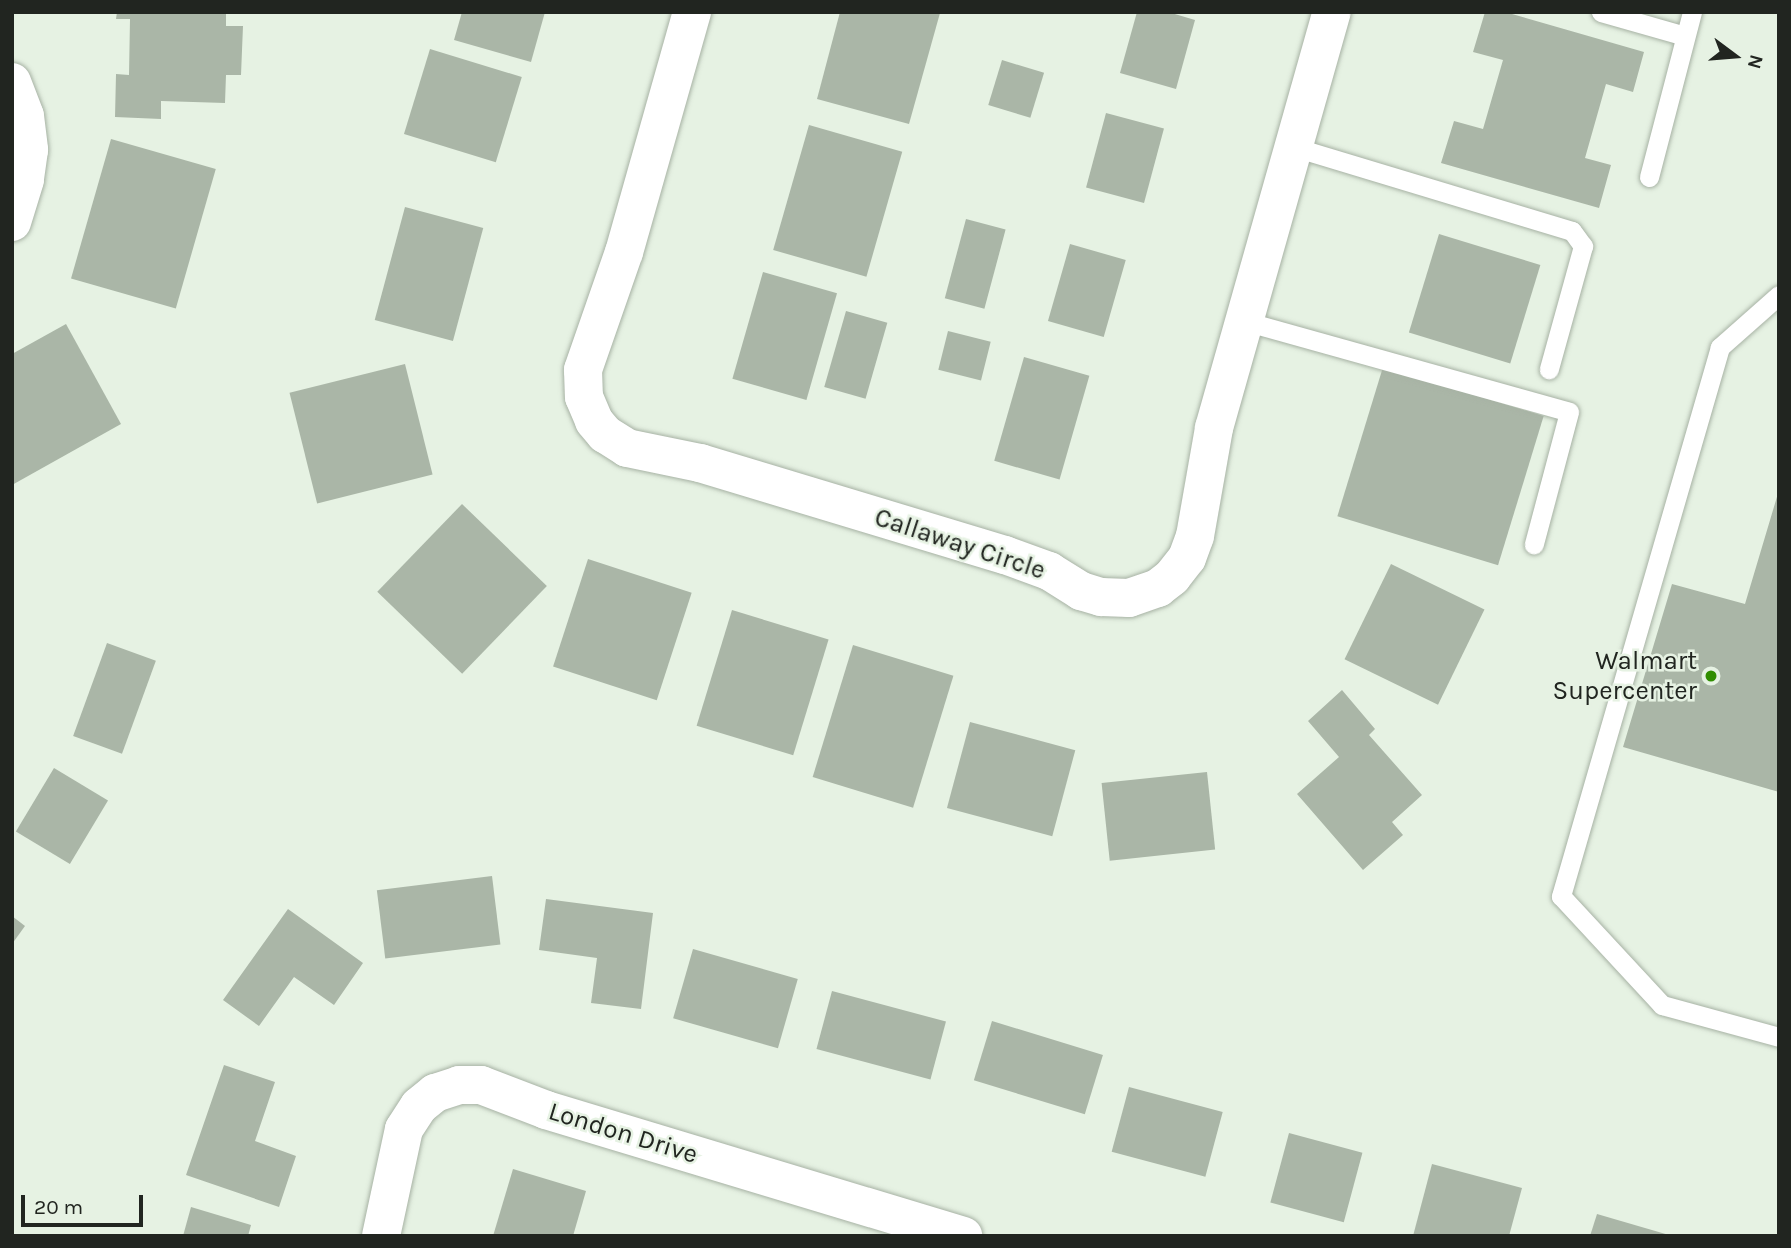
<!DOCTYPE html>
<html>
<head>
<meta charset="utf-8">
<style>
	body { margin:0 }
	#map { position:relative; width:1791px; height:1248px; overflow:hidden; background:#e6f2e3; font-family:Karla,sans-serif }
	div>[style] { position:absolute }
	.building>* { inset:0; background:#aab6a7; transform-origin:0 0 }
	.roads { filter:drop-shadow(0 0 2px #a7b2a4) drop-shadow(0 0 2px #a7b2a4) }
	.service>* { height:19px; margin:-9.5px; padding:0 9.5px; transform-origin:9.5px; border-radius:9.5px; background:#fff }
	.minor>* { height:38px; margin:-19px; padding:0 19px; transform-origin:19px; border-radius:19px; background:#fff }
	.dots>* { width:19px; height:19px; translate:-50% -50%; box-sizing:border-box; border:4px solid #e6f2e3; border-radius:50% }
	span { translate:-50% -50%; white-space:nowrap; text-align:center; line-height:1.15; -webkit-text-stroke:5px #e6f2e3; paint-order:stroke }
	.street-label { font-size:26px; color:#212520 }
	.poi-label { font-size:26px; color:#212520 }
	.right { translate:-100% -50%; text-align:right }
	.frame { position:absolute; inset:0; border:14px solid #212520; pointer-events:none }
	.north { position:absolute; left:1700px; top:21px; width:70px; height:70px; -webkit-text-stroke:5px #e6f2e3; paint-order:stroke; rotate:106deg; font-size:19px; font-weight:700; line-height:28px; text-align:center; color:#212520 }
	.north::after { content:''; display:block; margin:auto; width:24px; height:32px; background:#212520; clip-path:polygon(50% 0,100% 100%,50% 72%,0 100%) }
	.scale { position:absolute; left:21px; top:1195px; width:122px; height:32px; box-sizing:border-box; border:4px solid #212520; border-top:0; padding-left:9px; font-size:21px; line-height:24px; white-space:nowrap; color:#212520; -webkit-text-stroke:5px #e6f2e3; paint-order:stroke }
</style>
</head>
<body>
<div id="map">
	<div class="building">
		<div style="clip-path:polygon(117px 12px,226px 12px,226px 26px,243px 26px,241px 75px,226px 75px,225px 103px,161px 101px,161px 119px,115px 117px,116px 74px,129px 75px,130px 19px,116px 19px)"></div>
		<div style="clip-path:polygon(462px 12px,545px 12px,531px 62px,454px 40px)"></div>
		<div style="clip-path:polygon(840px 12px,940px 13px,909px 124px,817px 99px)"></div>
		<div style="clip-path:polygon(1137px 12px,1168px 12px,1195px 20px,1176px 89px,1120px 73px)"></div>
		<div style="clip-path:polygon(1485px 12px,1505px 12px,1644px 52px,1633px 92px,1606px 84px,1585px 158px,1611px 165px,1599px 208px,1441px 163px,1454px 121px,1483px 129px,1503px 60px,1473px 52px)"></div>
		<div style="left:430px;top:49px;width:96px;height:89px;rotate:17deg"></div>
		<div style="left:1002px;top:60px;width:44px;height:47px;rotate:17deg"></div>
		<div style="left:1106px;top:113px;width:60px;height:77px;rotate:15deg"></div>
		<div style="left:809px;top:125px;width:97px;height:130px;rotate:16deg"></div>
		<div style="left:111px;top:139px;width:109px;height:145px;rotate:16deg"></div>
		<div style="left:405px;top:207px;width:81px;height:117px;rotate:15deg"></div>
		<div style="left:966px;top:219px;width:41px;height:82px;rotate:15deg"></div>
		<div style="left:1439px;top:234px;width:106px;height:103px;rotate:17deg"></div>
		<div style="left:1070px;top:244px;width:58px;height:80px;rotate:16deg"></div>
		<div style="left:763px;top:272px;width:77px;height:111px;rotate:16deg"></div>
		<div style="left:846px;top:311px;width:43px;height:79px;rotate:16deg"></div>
		<div style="clip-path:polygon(66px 324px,121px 424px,12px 485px,12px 354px)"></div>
		<div style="left:948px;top:331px;width:44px;height:40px;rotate:14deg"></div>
		<div style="left:1024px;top:357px;width:68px;height:108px;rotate:16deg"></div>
		<div style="left:405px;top:364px;width:114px;height:119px;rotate:76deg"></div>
		<div style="left:1383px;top:367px;width:168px;height:156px;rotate:17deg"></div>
		<div style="clip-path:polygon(1779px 490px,1779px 792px,1623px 747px,1672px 584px,1745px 604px)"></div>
		<div style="left:462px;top:504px;width:118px;height:122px;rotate:44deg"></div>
		<div style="left:588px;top:559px;width:109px;height:113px;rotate:18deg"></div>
		<div style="left:1391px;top:564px;width:104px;height:106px;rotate:26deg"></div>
		<div style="left:732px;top:610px;width:101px;height:121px;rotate:17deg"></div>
		<div style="left:107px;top:643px;width:52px;height:99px;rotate:20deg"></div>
		<div style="left:853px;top:645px;width:105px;height:138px;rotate:17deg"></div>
		<div style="clip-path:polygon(1342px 690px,1375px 729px,1369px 735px,1422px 795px,1392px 822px,1403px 835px,1363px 870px,1297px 794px,1339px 757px,1308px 721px)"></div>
		<div style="left:970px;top:722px;width:109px;height:89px;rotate:15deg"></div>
		<div style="left:54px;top:768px;width:63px;height:74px;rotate:31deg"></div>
		<div style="left:1207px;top:772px;width:78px;height:106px;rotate:84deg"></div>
		<div style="left:492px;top:876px;width:69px;height:116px;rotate:83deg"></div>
		<div style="clip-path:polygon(546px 899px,653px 913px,641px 1009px,591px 1003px,597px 958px,539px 950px)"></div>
		<div style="clip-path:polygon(288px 909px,363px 963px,334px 1005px,294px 977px,259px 1026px,223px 1000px)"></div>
		<div style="clip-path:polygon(12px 916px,25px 926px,12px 944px)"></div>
		<div style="left:693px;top:949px;width:109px;height:72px;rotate:16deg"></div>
		<div style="left:832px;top:991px;width:118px;height:60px;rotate:15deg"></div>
		<div style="left:992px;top:1021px;width:116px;height:62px;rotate:17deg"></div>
		<div style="clip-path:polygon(224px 1065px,275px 1082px,255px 1141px,296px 1156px,279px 1207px,186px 1175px)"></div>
		<div style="left:1129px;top:1087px;width:97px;height:67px;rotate:15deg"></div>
		<div style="left:1289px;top:1133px;width:76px;height:72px;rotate:15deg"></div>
		<div style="clip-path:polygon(1432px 1164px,1522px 1188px,1509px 1236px,1413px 1236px)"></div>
		<div style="clip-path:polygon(513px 1169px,586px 1191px,573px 1236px,493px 1236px)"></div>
		<div style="clip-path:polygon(191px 1207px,251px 1225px,248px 1236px,183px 1236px)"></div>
		<div style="clip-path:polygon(1597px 1214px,1669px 1235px,1669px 1236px,1590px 1236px)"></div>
	</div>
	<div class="roads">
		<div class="service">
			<div style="left:1601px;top:12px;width:87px;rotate:15.9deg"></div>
			<div style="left:1294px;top:147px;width:290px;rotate:16.8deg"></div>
			<div style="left:1572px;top:231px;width:19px;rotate:54deg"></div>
			<div style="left:1583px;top:246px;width:128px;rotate:105.5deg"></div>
			<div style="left:1649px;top:177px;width:171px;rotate:-75.4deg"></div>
			<div style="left:1779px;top:295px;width:79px;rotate:138.6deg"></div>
			<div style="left:1720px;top:347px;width:572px;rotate:106.15deg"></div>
			<div style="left:1561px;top:896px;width:149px;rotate:47.2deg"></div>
			<div style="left:1662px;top:1005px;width:121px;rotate:15.3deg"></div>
			<div style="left:1244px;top:321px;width:337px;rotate:15.6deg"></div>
			<div style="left:1569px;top:412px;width:137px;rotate:104.9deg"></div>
		</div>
		<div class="minor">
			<div style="left:692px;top:12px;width:249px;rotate:105.8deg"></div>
			<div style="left:624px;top:252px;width:125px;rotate:109.2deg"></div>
			<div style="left:583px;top:370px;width:27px;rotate:88deg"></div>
			<div style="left:584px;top:397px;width:26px;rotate:67deg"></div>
			<div style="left:594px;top:421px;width:17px;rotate:50deg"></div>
			<div style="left:605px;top:434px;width:26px;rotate:32deg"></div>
			<div style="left:627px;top:448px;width:75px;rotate:11.6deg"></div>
			<div style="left:700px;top:463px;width:319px;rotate:16.8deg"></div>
			<div style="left:1005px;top:555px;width:47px;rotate:20deg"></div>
			<div style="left:1049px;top:571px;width:38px;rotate:32deg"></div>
			<div style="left:1081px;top:591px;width:21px;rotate:17deg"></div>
			<div style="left:1101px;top:597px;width:28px;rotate:2deg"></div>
			<div style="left:1129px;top:598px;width:31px;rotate:-19deg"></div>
			<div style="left:1158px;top:588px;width:18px;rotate:-38deg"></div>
			<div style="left:1172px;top:577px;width:24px;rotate:-52deg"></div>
			<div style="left:1187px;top:558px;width:23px;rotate:-70deg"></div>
			<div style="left:1195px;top:536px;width:110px;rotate:-80deg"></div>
			<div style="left:1214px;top:428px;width:432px;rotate:-74.2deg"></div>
			<div style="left:12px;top:82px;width:36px;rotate:69deg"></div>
			<div style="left:25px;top:116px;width:34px;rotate:83deg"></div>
			<div style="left:29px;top:150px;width:30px;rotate:98deg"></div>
			<div style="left:25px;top:180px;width:44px;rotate:107.2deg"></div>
			<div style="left:381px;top:1236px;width:109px;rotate:-77.9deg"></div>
			<div style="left:404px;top:1129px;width:27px;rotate:-57deg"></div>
			<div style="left:419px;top:1106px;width:21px;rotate:-39deg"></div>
			<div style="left:435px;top:1093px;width:25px;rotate:-18deg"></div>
			<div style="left:459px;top:1085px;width:22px"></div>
			<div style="left:481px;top:1085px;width:70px;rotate:21deg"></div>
			<div style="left:546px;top:1110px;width:436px;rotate:16.8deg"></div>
		</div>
	</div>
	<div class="dots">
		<div style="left:1711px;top:676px;background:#308e00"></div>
	</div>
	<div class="street-label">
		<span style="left:960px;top:544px;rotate:18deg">Callaway Circle</span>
		<span style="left:623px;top:1133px;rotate:17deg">London Drive</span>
	</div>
	<div class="poi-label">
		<span class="right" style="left:1697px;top:676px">Walmart<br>Supercenter</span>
	</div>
	<div class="frame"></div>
	<div class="north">N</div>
	<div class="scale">20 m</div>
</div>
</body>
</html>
